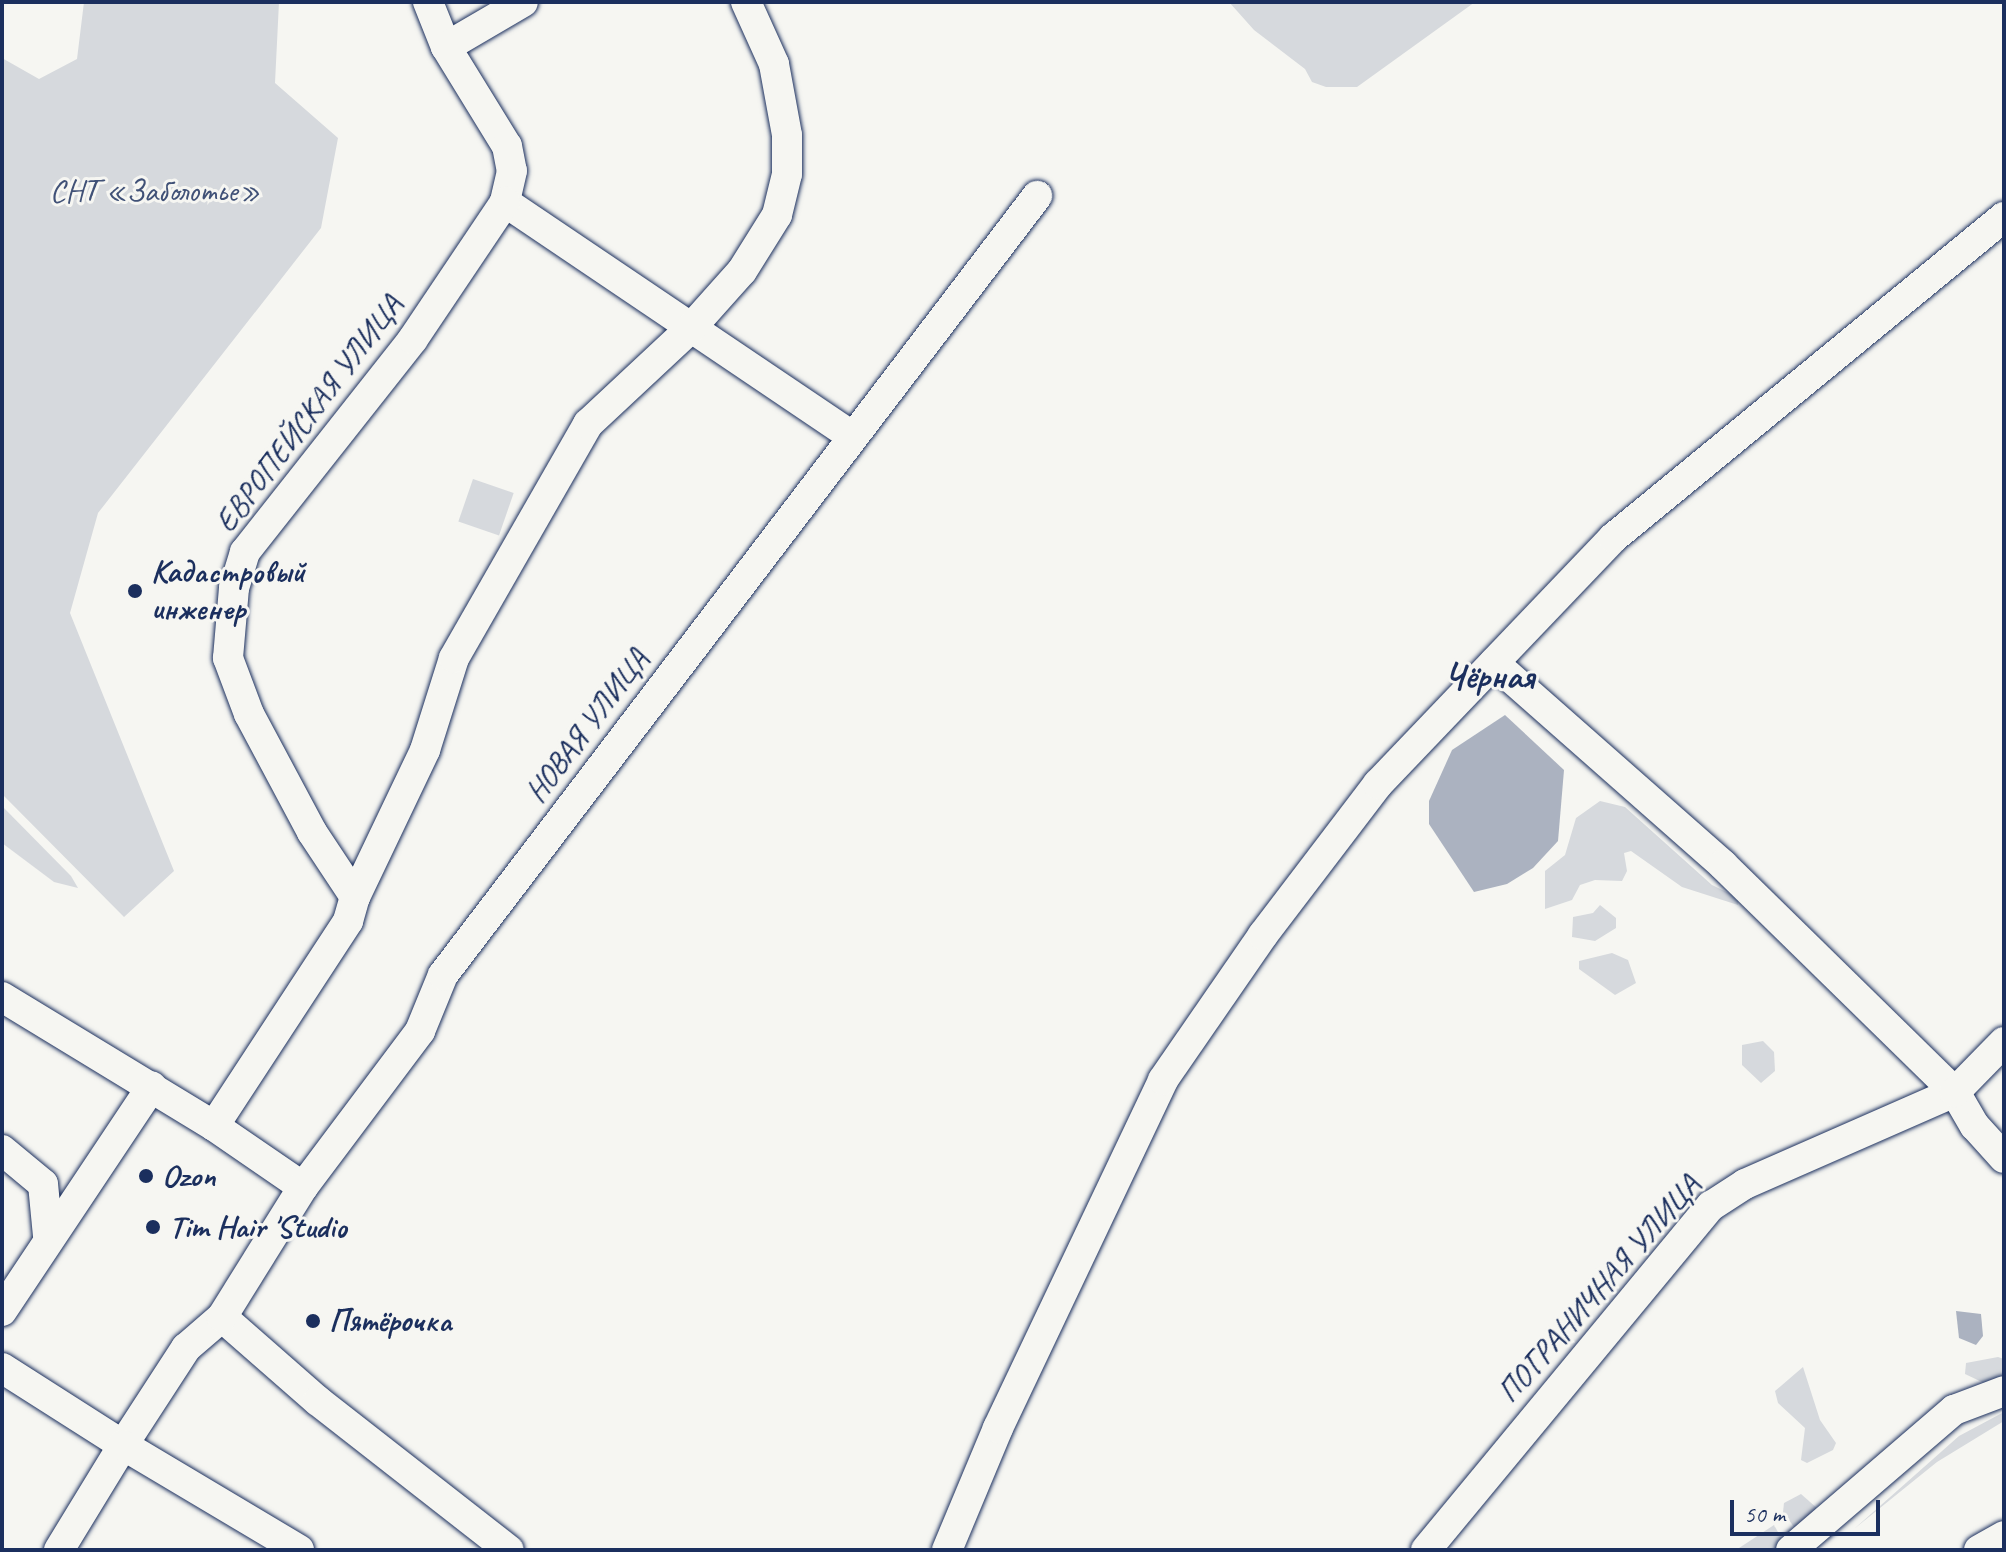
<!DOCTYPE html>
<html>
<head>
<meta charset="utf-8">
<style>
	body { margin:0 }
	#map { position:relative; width:2006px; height:1552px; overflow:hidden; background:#f6f6f2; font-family:Caveat,sans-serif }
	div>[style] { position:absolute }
	.green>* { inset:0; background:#d6d9dd; transform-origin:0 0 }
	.water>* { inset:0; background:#abb2c0 }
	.roads { filter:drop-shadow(0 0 2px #1b2f5e) drop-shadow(0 0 2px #1b2f5e) }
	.minor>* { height:30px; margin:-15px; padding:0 15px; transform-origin:15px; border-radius:15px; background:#f6f6f2 }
	.dots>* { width:22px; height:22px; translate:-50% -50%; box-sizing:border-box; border:4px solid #f6f6f2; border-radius:50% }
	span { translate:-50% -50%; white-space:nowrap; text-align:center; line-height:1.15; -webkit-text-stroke:6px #f6f6f2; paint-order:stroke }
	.park-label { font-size:32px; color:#405177 }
	.street-label { font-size:32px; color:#1b2f5e }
	.poi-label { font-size:32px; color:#1b2f5e; font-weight:700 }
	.left { translate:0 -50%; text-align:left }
	.quarter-label { font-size:36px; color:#1b2f5e; font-weight:700 }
	.frame { position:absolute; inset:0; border:4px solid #1b2f5e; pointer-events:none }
	.scale { position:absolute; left:1730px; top:1500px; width:150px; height:36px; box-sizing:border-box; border:4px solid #1b2f5e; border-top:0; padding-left:10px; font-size:24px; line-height:28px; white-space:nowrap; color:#1b2f5e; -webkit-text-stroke:6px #f6f6f2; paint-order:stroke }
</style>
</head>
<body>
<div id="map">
	<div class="green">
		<div style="clip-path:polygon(84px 2px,279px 2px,275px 83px,338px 138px,321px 228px,98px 513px,70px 613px,174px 871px,124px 917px,2px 794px,2px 58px,39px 79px,77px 59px)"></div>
		<div style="clip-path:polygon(1229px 2px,1475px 2px,1357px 87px,1326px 87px,1312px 82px,1305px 69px,1254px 30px)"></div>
		<div style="left:473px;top:479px;width:43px;height:45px;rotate:19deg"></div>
		<div style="clip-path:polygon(1600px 801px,1625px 807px,1712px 885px,1739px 898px,1738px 905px,1682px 887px,1631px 851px,1624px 853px,1627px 871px,1622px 881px,1595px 880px,1580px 885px,1572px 900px,1545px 909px,1545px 871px,1565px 855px,1576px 818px)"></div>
		<div style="clip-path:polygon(2px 806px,71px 876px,78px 888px,54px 882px,2px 843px)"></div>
		<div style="clip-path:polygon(1600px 905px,1616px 918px,1616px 928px,1595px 941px,1572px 937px,1573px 917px,1593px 913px)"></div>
		<div style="clip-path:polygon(1612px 953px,1628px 960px,1636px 983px,1615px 995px,1579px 969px,1579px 961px)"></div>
		<div style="clip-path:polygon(1763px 1041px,1774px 1052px,1775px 1071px,1761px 1083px,1742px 1065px,1742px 1045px)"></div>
		<div style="clip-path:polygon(1998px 1357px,2004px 1359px,2004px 1383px,1984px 1383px,1965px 1374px,1966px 1363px)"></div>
		<div style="clip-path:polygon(1803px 1367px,1820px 1420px,1836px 1443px,1833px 1450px,1807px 1463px,1801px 1460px,1805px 1428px,1778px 1403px,1775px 1391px)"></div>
		<div style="clip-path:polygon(2004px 1412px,2004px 1421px,1937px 1462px,1854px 1529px,1959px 1436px)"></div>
		<div style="clip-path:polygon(1801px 1494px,1818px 1509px,1797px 1531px,1783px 1512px,1784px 1503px)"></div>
		<div style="clip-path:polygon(1774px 1525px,1784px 1543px,1776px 1550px,1736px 1550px)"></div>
	</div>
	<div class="water">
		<div style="clip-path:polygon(1505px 715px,1564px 770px,1558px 841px,1533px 868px,1507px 884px,1474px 892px,1429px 824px,1429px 801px,1452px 750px)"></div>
		<div style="clip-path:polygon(1956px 1311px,1981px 1314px,1983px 1336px,1976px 1345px,1959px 1338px)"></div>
	</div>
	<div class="roads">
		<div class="minor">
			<div style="left:428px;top:2px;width:48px;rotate:68.2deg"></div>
			<div style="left:446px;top:47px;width:116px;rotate:58.4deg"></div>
			<div style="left:507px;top:146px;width:25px;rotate:79deg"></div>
			<div style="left:512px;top:171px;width:32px;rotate:103deg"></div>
			<div style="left:505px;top:202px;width:419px;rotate:34deg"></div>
			<div style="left:446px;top:47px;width:89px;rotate:-30.3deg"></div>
			<div style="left:1494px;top:663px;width:305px;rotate:41.4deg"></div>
			<div style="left:1723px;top:865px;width:325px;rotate:44.4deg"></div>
			<div style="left:1955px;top:1092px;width:39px;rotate:60deg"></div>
			<div style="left:1975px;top:1126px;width:43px;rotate:47.8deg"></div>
			<div style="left:355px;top:897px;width:78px;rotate:-123.5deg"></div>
			<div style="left:312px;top:832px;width:134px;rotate:-118.1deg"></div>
			<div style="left:249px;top:714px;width:60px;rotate:-110.6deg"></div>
			<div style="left:228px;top:658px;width:70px;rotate:-85.1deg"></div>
			<div style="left:234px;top:588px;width:38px;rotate:-73deg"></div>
			<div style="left:245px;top:552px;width:271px;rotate:-51.7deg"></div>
			<div style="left:413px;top:339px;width:165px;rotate:-56.1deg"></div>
			<div style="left:2px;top:997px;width:248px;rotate:31.3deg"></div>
			<div style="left:2px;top:1150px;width:53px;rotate:39.7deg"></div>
			<div style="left:43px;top:1184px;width:52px;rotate:84.5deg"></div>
			<div style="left:303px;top:1187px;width:108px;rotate:-145.6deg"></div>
			<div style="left:214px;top:1126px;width:245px;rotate:-56.8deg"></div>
			<div style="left:348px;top:921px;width:25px;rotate:-74deg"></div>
			<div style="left:355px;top:897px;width:163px;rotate:-64.5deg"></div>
			<div style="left:425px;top:750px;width:96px;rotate:-72.5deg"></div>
			<div style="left:454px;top:658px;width:270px;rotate:-60.2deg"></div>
			<div style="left:588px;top:424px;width:141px;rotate:-43deg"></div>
			<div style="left:691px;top:328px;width:76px;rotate:-48.2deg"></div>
			<div style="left:742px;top:271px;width:66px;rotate:-58deg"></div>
			<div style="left:777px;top:215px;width:42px;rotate:-76.3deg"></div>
			<div style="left:787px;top:174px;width:39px;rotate:-90deg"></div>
			<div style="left:787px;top:135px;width:72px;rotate:-100.4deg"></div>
			<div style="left:774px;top:64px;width:68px;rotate:-114.3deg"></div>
			<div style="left:2px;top:1311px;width:270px;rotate:-56.3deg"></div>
			<div style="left:222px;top:1317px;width:128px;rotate:41.2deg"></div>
			<div style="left:318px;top:1401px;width:242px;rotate:38deg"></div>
			<div style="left:2px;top:1368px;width:143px;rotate:32.5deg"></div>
			<div style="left:123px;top:1445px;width:116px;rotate:-57deg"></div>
			<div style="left:186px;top:1348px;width:48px;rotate:-40.7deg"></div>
			<div style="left:222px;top:1317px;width:153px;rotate:-58.1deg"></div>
			<div style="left:303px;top:1187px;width:195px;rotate:-53.1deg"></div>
			<div style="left:420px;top:1031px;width:61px;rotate:-67.7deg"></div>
			<div style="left:443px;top:975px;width:980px;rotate:-52.67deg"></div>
			<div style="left:59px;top:1550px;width:123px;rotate:-58.6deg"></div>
			<div style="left:123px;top:1445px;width:205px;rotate:30.8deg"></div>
			<div style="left:947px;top:1550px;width:132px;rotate:-67.3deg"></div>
			<div style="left:998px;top:1428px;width:385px;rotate:-64.6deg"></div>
			<div style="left:1163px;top:1080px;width:176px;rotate:-55.4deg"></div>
			<div style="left:1263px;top:935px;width:190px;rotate:-52.7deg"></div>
			<div style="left:1378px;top:784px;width:340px;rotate:-46.3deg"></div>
			<div style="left:1613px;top:538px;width:506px;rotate:-39.39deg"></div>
			<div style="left:1426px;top:1550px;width:447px;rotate:-50.4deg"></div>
			<div style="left:1711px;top:1206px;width:40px;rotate:-32.9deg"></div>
			<div style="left:1745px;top:1184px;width:229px;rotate:-23.7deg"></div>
			<div style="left:1955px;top:1092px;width:70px;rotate:-45.6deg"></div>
			<div style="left:1791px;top:1550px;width:215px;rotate:-40.7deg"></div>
			<div style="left:1954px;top:1410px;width:53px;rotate:-20.8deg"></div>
			<div style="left:1979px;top:1550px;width:29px;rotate:-29deg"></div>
		</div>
	</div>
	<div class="dots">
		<div style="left:135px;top:591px;background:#1b2f5e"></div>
		<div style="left:146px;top:1176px;background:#1b2f5e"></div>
		<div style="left:153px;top:1227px;background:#1b2f5e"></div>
		<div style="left:313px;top:1321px;background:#1b2f5e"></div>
	</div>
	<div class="park-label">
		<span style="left:155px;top:191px">СНТ «Заболотье»</span>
	</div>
	<div class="street-label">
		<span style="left:309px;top:414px;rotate:-53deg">ЕВРОПЕЙСКАЯ УЛИЦА</span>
		<span style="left:587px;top:726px;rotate:-53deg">НОВАЯ УЛИЦА</span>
		<span style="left:1599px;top:1289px;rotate:-49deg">ПОГРАНИЧНАЯ УЛИЦА</span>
	</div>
	<div class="poi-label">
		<span class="left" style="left:151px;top:591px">Кадастровый<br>инженер</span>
		<span class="left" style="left:162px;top:1176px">Ozon</span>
		<span class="left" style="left:169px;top:1227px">Tim Hair 'Studio</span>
		<span class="left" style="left:329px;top:1321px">Пятёрочка</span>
	</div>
	<div class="quarter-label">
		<span style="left:1489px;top:677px">Чёрная</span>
	</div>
	<div class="frame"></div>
	<div class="scale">50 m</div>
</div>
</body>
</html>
